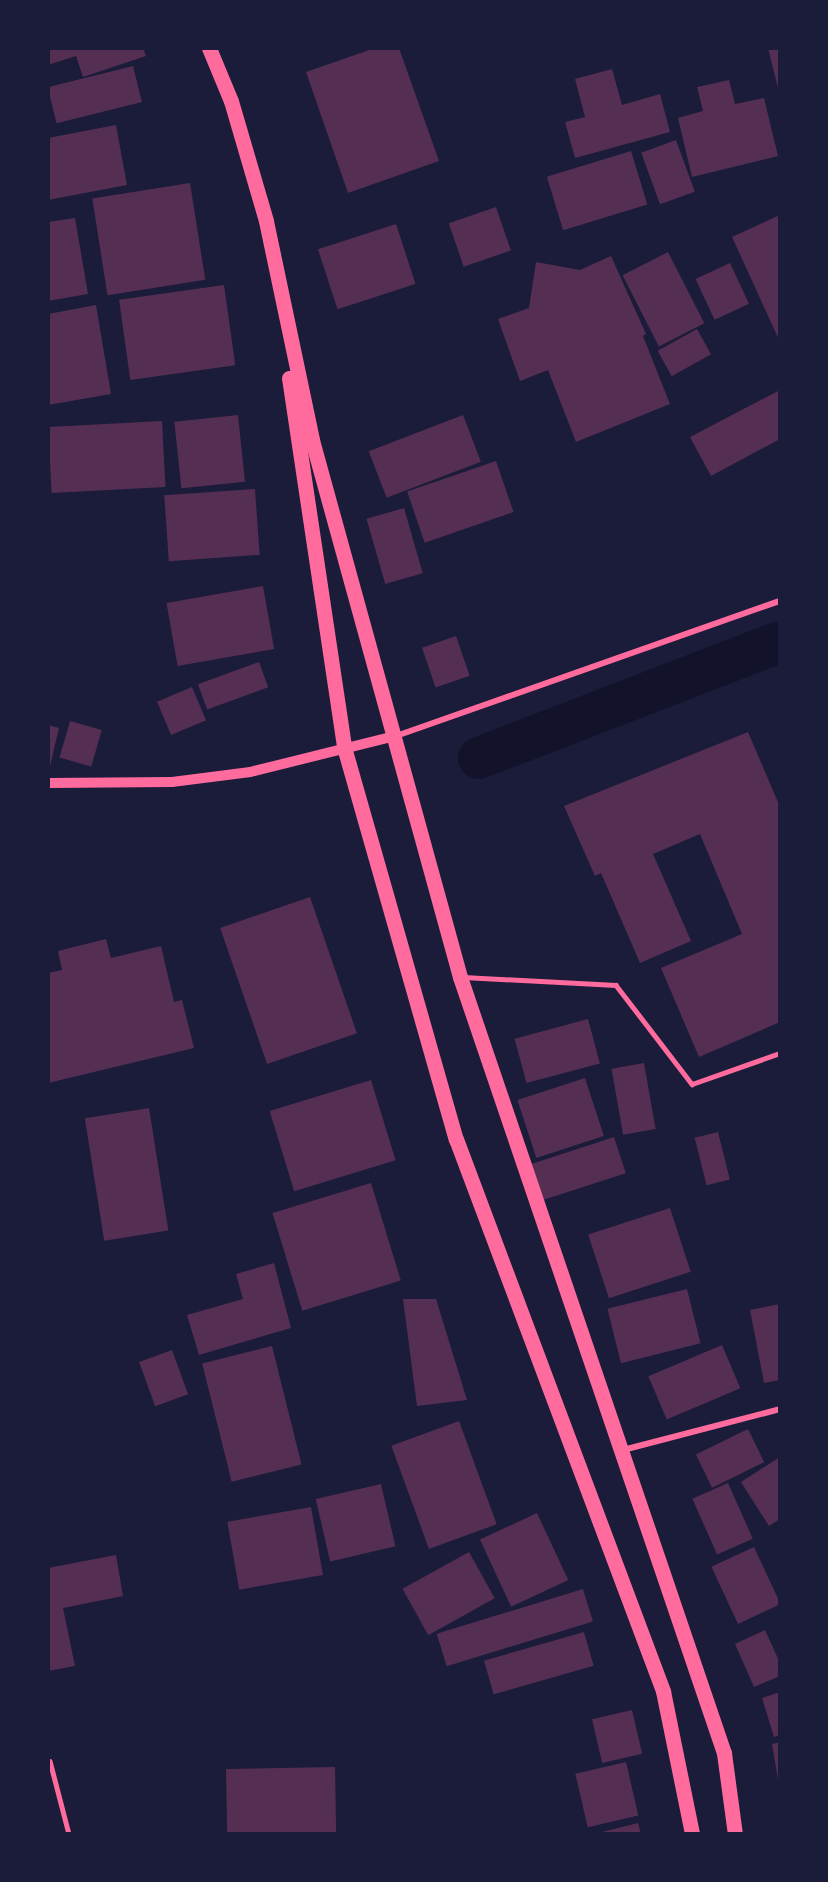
<!DOCTYPE html>
<html>
<head>
<meta charset="utf-8">
<style>
	body { margin:0 }
	#map { position:relative; width:828px; height:1882px; overflow:hidden; background:#1b1b3a; font-family:"Noto Sans",sans-serif }
	div>[style] { position:absolute }
	.canal>* { height:42px; margin:-21px; padding:0 21px; transform-origin:21px; border-radius:21px; background:#12122b }
	.building>* { inset:0; background:#542f53; transform-origin:0 0 }
	.service>* { height:4.5px; margin:-2.25px; padding:0 2.25px; transform-origin:2.25px; border-radius:2.25px; background:#ff6b9d }
	.minor>* { height:6px; margin:-3px; padding:0 3px; transform-origin:3px; border-radius:3px; background:#ff6b9d }
	.tertiary>* { height:10px; margin:-5px; padding:0 5px; transform-origin:5px; border-radius:5px; background:#ff6b9d }
	.primary>* { height:15px; margin:-7.5px; padding:0 7.5px; transform-origin:7.5px; border-radius:7.5px; background:#ff6b9d }
	span { translate:-50% -50%; white-space:nowrap; text-align:center; line-height:1.15; -webkit-text-stroke:4.5px #1b1b3a; paint-order:stroke }
	.frame { position:absolute; inset:0; border:50px solid #1b1b3a; pointer-events:none }
</style>
</head>
<body>
<div id="map">
	<div class="canal">
		<div style="left:479px;top:758px;width:323px;rotate:-21.1deg"></div>
	</div>
	<div class="building">
		<div style="clip-path:polygon(48px 48px,143px 48px,146px 56px,83px 77px,76px 56px,48px 65px)"></div>
		<div style="clip-path:polygon(375px 48px,399px 48px,439px 161px,348px 193px,306px 72px)"></div>
		<div style="clip-path:polygon(768px 48px,780px 48px,780px 92px,779px 92px)"></div>
		<div style="left:133px;top:66px;width:37px;height:88px;rotate:76deg"></div>
		<div style="clip-path:polygon(612px 69px,622px 105px,660px 94px,670px 132px,575px 158px,565px 122px,585px 117px,575px 79px)"></div>
		<div style="clip-path:polygon(729px 80px,735px 104px,764px 98px,778px 156px,692px 177px,678px 118px,703px 111px,697px 87px)"></div>
		<div style="clip-path:polygon(116px 125px,127px 185px,48px 200px,48px 138px)"></div>
		<div style="left:676px;top:140px;width:55px;height:37px;rotate:70deg"></div>
		<div style="left:631px;top:151px;width:56px;height:88px;rotate:73deg"></div>
		<div style="left:190px;top:183px;width:98px;height:99px;rotate:81deg"></div>
		<div style="left:496px;top:207px;width:46px;height:50px;rotate:71deg"></div>
		<div style="clip-path:polygon(780px 215px,780px 342px,732px 237px)"></div>
		<div style="clip-path:polygon(75px 218px,88px 294px,48px 301px,48px 222px)"></div>
		<div style="left:396px;top:224px;width:63px;height:82px;rotate:72deg"></div>
		<div style="left:668px;top:252px;width:80px;height:51px;rotate:63deg"></div>
		<div style="clip-path:polygon(611px 256px,646px 334px,643px 336px,670px 404px,576px 442px,548px 370px,520px 381px,498px 319px,529px 308px,536px 262px,580px 270px)"></div>
		<div style="left:730px;top:263px;width:45px;height:38px;rotate:65deg"></div>
		<div style="left:224px;top:285px;width:81px;height:106px;rotate:82deg"></div>
		<div style="clip-path:polygon(96px 305px,111px 394px,48px 405px,48px 314px)"></div>
		<div style="left:697px;top:329px;width:29px;height:45px;rotate:61deg"></div>
		<div style="clip-path:polygon(780px 390px,780px 439px,711px 476px,690px 437px)"></div>
		<div style="left:238px;top:415px;width:67px;height:64px;rotate:84deg"></div>
		<div style="left:463px;top:415px;width:50px;height:101px;rotate:69deg"></div>
		<div style="left:162px;top:421px;width:66px;height:114px;rotate:87deg"></div>
		<div style="left:496px;top:461px;width:54px;height:94px;rotate:71deg"></div>
		<div style="left:255px;top:489px;width:66px;height:91px;rotate:86deg"></div>
		<div style="left:404px;top:508px;width:68px;height:39px;rotate:74deg"></div>
		<div style="left:263px;top:586px;width:64px;height:98px;rotate:80deg"></div>
		<div style="left:456px;top:636px;width:42px;height:36px;rotate:71deg"></div>
		<div style="left:259px;top:662px;width:27px;height:65px;rotate:70deg"></div>
		<div style="left:192px;top:687px;width:36px;height:38px;rotate:67deg"></div>
		<div style="left:70px;top:721px;width:33px;height:38px;rotate:16deg"></div>
		<div style="clip-path:polygon(48px 725px,59px 728px,50px 766px,48px 765px)"></div>
		<div style="clip-path:polygon(748px 732px,780px 807px,780px 1022px,699px 1057px,661px 968px,742px 934px,700px 834px,653px 854px,691px 941px,640px 963px,601px 873px,595px 876px,564px 806px)"></div>
		<div style="left:310px;top:897px;width:144px;height:95px;rotate:71deg"></div>
		<div style="clip-path:polygon(106px 939px,111px 958px,161px 946px,174px 1002px,182px 1000px,194px 1048px,48px 1083px,48px 973px,62px 970px,58px 951px)"></div>
		<div style="left:588px;top:1019px;width:46px;height:76px;rotate:75deg"></div>
		<div style="left:644px;top:1063px;width:67px;height:33px;rotate:80deg"></div>
		<div style="left:585px;top:1078px;width:61px;height:71px;rotate:72deg"></div>
		<div style="left:371px;top:1080px;width:84px;height:106px;rotate:73deg"></div>
		<div style="left:149px;top:1108px;width:124px;height:65px;rotate:81deg"></div>
		<div style="left:718px;top:1132px;width:49px;height:24px;rotate:76deg"></div>
		<div style="left:614px;top:1137px;width:38px;height:87px;rotate:72deg"></div>
		<div style="left:371px;top:1183px;width:102px;height:103px;rotate:73deg"></div>
		<div style="left:670px;top:1208px;width:67px;height:86px;rotate:72deg"></div>
		<div style="clip-path:polygon(274px 1263px,291px 1328px,199px 1355px,187px 1315px,243px 1299px,236px 1274px)"></div>
		<div style="left:687px;top:1289px;width:56px;height:82px;rotate:76deg"></div>
		<div style="clip-path:polygon(403px 1299px,436px 1299px,467px 1400px,417px 1406px)"></div>
		<div style="clip-path:polygon(780px 1304px,780px 1380px,764px 1383px,750px 1310px)"></div>
		<div style="left:722px;top:1345px;width:47px;height:80px;rotate:67deg"></div>
		<div style="left:272px;top:1346px;width:122px;height:72px;rotate:76deg"></div>
		<div style="left:172px;top:1350px;width:47px;height:35px;rotate:70deg"></div>
		<div style="left:459px;top:1421px;width:110px;height:72px;rotate:70deg"></div>
		<div style="left:748px;top:1429px;width:37px;height:58px;rotate:64deg"></div>
		<div style="clip-path:polygon(780px 1457px,780px 1519px,769px 1526px,741px 1482px)"></div>
		<div style="left:728px;top:1483px;width:61px;height:39px;rotate:66deg"></div>
		<div style="left:381px;top:1484px;width:64px;height:67px;rotate:77deg"></div>
		<div style="left:311px;top:1507px;width:69px;height:85px;rotate:80deg"></div>
		<div style="left:537px;top:1513px;width:74px;height:63px;rotate:65deg"></div>
		<div style="left:754px;top:1547px;width:63px;height:47px;rotate:65deg"></div>
		<div style="left:469px;top:1552px;width:53px;height:76px;rotate:61deg"></div>
		<div style="clip-path:polygon(116px 1555px,123px 1596px,63px 1608px,75px 1666px,48px 1671px,48px 1568px)"></div>
		<div style="left:583px;top:1589px;width:34px;height:153px;rotate:73deg"></div>
		<div style="clip-path:polygon(765px 1630px,780px 1663px,780px 1676px,754px 1687px,735px 1644px)"></div>
		<div style="left:584px;top:1632px;width:35px;height:104px;rotate:74deg"></div>
		<div style="clip-path:polygon(780px 1692px,780px 1735px,774px 1737px,762px 1698px)"></div>
		<div style="left:632px;top:1710px;width:45px;height:41px;rotate:77deg"></div>
		<div style="clip-path:polygon(780px 1742px,780px 1786px,779px 1786px,772px 1744px)"></div>
		<div style="left:626px;top:1762px;width:55px;height:52px;rotate:77deg"></div>
		<div style="left:335px;top:1767px;width:67px;height:109px;rotate:89deg"></div>
		<div style="clip-path:polygon(638px 1823px,641px 1834px,598px 1834px,598px 1833px)"></div>
	</div>
	<div class="service">
		<div style="left:463px;top:977px;width:153px;rotate:3deg"></div>
		<div style="left:616px;top:985px;width:125px;rotate:52.5deg"></div>
		<div style="left:692px;top:1084px;width:93px;rotate:-19.4deg"></div>
		<div style="left:50px;top:1761px;width:75px;rotate:75.4deg"></div>
	</div>
	<div class="minor">
		<div style="left:396px;top:736px;width:407px;rotate:-19.4deg"></div>
		<div style="left:623px;top:1450px;width:162px;rotate:-14.6deg"></div>
	</div>
	<div class="tertiary">
		<div style="left:48px;top:783px;width:124px;rotate:-0.5deg"></div>
		<div style="left:172px;top:782px;width:79px;rotate:-7.3deg"></div>
		<div style="left:250px;top:772px;width:149px;rotate:-13.9deg"></div>
	</div>
	<div class="primary">
		<div style="left:209px;top:48px;width:57px;rotate:67.5deg"></div>
		<div style="left:231px;top:101px;width:125px;rotate:73.7deg"></div>
		<div style="left:266px;top:221px;width:224px;rotate:78.1deg"></div>
		<div style="left:312px;top:440px;width:557px;rotate:74.59deg"></div>
		<div style="left:460px;top:977px;width:820px;rotate:71.21deg"></div>
		<div style="left:724px;top:1753px;width:82px;rotate:82.3deg"></div>
		<div style="left:289px;top:378px;width:373px;rotate:81.5deg"></div>
		<div style="left:344px;top:747px;width:408px;rotate:74.1deg"></div>
		<div style="left:456px;top:1139px;width:590px;rotate:69.44deg"></div>
		<div style="left:663px;top:1691px;width:146px;rotate:78.5deg"></div>
	</div>
	<div class="frame"></div>
</div>
</body>
</html>
